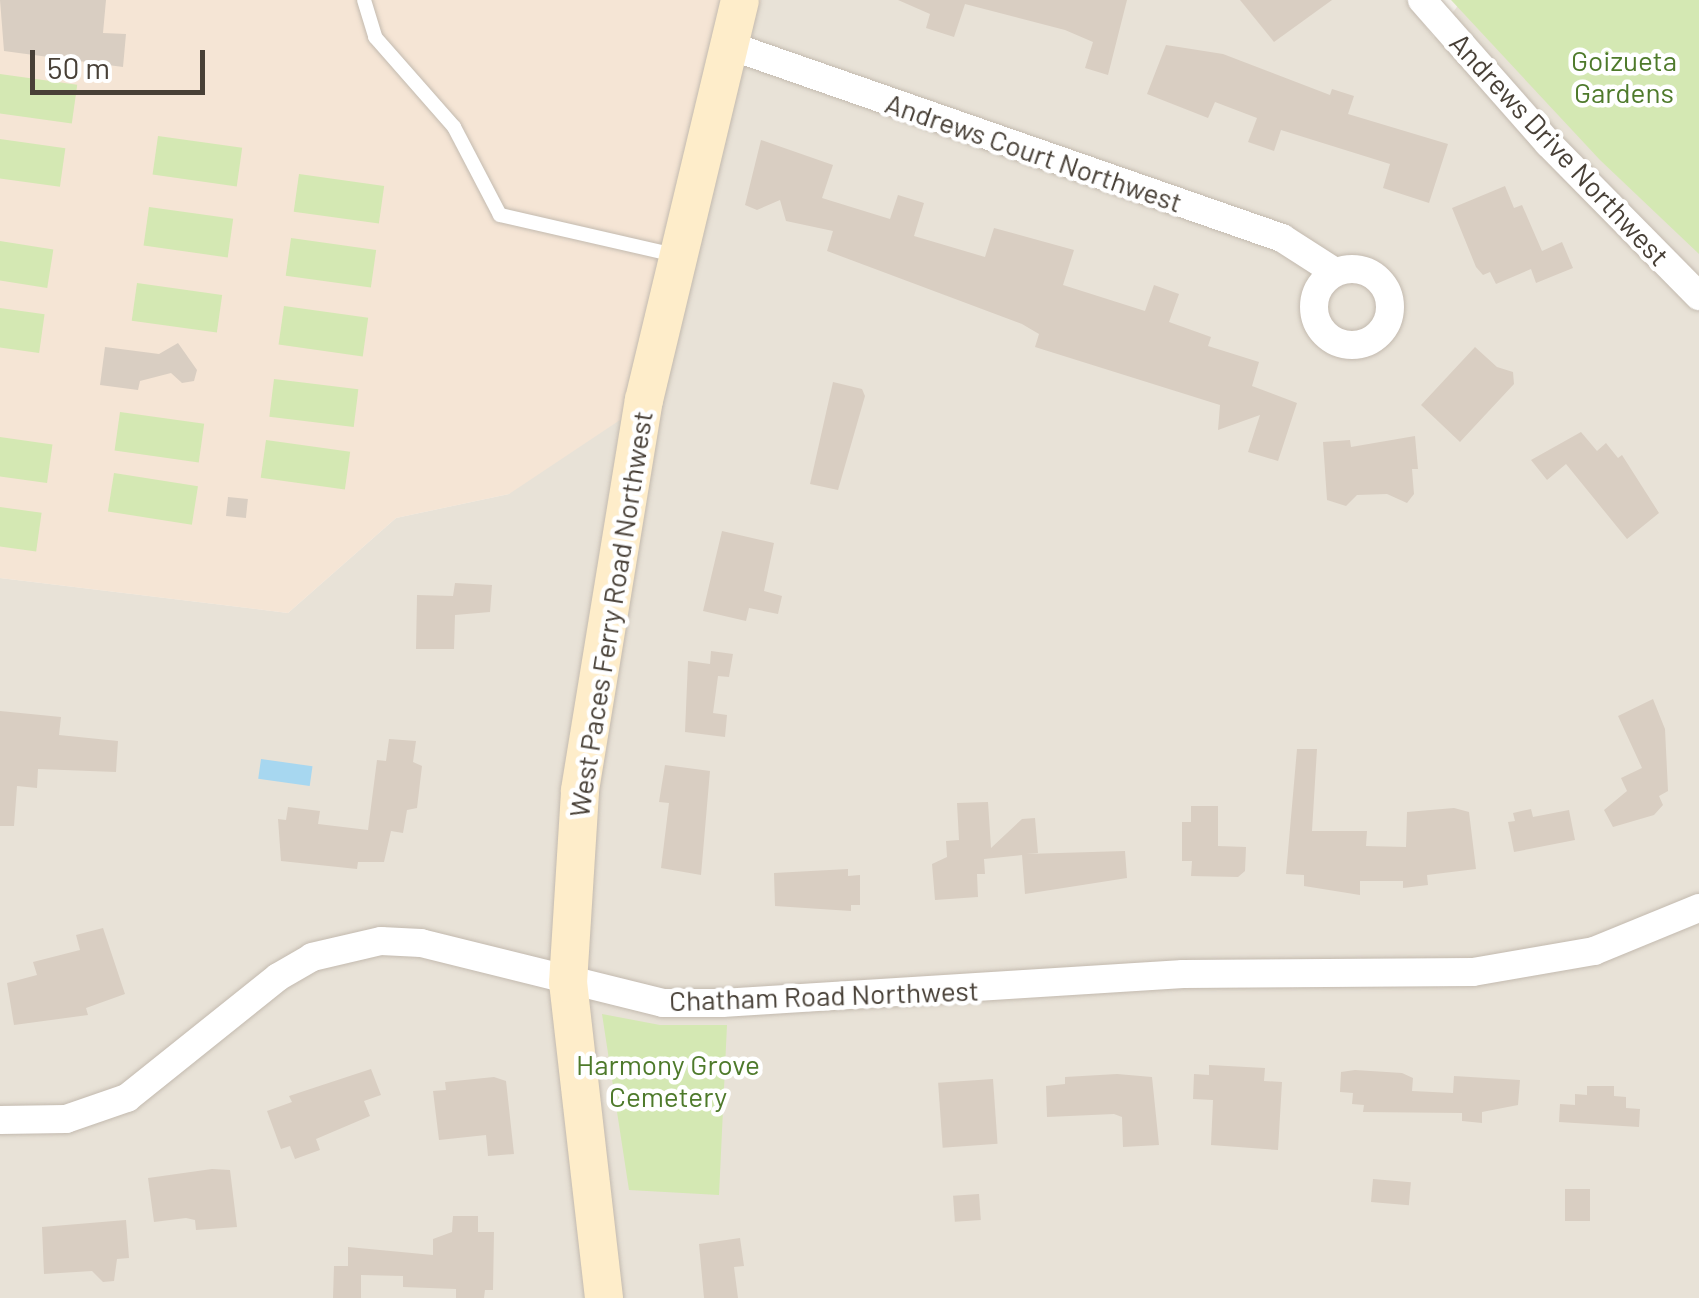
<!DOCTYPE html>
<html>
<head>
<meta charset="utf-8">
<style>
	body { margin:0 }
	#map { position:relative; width:1699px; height:1298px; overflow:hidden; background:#f4f0e9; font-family:Barlow,sans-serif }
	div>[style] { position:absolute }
	.residential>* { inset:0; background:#e8e2d7 }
	.commercial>* { inset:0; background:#f5e5d5 }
	.green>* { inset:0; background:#d4e8b3; transform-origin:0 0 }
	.water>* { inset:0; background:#a7d7f0; transform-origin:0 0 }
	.building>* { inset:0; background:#d9cec2; transform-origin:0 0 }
	.roads { filter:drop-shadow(0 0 2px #c3baaf) drop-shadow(0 0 2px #c3baaf) }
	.service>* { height:14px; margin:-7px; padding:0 7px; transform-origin:7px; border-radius:7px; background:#fff }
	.minor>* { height:28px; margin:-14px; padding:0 14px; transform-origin:14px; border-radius:14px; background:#fff }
	.minor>.ring { margin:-14px; padding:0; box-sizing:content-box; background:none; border:28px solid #fff; border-radius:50% }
	.secondary>* { height:38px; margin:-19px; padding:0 19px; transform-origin:19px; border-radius:19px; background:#feedca }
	span { translate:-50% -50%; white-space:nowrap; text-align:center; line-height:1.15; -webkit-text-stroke:9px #fff; paint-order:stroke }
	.park-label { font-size:28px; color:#4e7a2b }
	.street-label { font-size:28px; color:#484037 }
	.scale { position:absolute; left:30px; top:50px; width:175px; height:45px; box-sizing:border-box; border:5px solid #484037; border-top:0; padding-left:12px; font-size:30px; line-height:35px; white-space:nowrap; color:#484037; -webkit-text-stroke:8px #fff; paint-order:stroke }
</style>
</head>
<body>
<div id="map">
	<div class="residential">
		<div style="clip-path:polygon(761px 0,1406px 0,1434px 38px,1462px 0,1699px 0,1699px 1298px,0 1298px,0 578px,288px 613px,396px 518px,509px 494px)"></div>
	</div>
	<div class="commercial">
		<div style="clip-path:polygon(0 0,761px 0,641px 406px,509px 494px,396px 518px,288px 613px,0 578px)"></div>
	</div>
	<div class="green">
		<div style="clip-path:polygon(1451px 0,1699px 0,1699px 254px,1600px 160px)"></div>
		<div style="left:0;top:74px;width:78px;height:39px;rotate:8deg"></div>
		<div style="left:158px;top:136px;width:85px;height:39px;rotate:8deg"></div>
		<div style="left:0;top:139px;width:66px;height:39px;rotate:8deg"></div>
		<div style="left:299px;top:174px;width:86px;height:38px;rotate:8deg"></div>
		<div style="left:149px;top:207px;width:85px;height:39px;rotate:8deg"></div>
		<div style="left:291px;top:238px;width:86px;height:38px;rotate:8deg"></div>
		<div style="left:0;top:241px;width:54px;height:39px;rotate:9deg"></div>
		<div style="left:137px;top:283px;width:86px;height:38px;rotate:8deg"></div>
		<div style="left:284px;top:306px;width:85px;height:39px;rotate:8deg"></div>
		<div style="left:0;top:308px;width:45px;height:39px;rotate:8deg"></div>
		<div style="left:274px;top:379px;width:85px;height:38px;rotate:7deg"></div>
		<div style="left:120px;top:412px;width:85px;height:39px;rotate:8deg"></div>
		<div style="left:0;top:437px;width:53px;height:39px;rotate:8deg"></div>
		<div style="left:266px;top:440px;width:85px;height:38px;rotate:8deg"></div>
		<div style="left:114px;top:473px;width:85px;height:39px;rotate:9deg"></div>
		<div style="left:0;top:507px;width:42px;height:39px;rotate:8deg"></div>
		<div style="clip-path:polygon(602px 1014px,660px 1025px,727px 1025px,719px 1195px,629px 1190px)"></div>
	</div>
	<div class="water">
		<div style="left:261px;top:759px;width:52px;height:20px;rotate:8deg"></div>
	</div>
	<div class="building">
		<div style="clip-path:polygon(0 0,106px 0,103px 33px,126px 34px,123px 67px,4px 51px)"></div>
		<div style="clip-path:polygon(898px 0,1127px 0,1108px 75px,1085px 68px,1093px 42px,1065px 30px,965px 4px,954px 37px,926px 28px,930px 14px)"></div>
		<div style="clip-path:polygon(1240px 0,1332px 0,1274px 42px)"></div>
		<div style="clip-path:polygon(1166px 45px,1223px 54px,1330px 95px,1332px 89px,1354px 96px,1348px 114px,1448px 144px,1429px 203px,1383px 188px,1390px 164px,1281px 130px,1274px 151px,1248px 142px,1257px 118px,1215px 102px,1208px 118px,1147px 94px)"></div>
		<div style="clip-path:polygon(761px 140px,833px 165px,822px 198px,890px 219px,898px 195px,924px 203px,914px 236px,985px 257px,994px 228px,1074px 250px,1063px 285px,1145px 311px,1154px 285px,1179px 294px,1169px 322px,1211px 337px,1208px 346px,1259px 362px,1252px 386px,1297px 403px,1278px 461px,1248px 452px,1260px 415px,1218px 430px,1220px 405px,1035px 347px,1039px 334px,1022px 324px,827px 251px,833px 231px,786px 221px,780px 200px,757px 210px,745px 205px)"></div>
		<div style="clip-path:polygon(1505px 186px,1514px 208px,1522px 205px,1542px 251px,1562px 242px,1573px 268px,1536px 283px,1531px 269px,1496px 284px,1490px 272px,1483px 275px,1476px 267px,1452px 208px)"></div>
		<div style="clip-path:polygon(178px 343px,197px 370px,194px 381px,182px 383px,171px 373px,140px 381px,138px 390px,100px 385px,105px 347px,159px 354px)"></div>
		<div style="clip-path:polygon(1475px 347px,1497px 367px,1513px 372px,1514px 384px,1460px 442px,1421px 405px)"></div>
		<div style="clip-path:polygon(833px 382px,862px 389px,865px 396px,838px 490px,810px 484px)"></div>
		<div style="clip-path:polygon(1581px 432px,1597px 451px,1606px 443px,1618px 458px,1622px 455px,1659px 513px,1627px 539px,1566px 464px,1547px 480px,1531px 460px)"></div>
		<div style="clip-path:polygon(1415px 436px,1418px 469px,1412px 469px,1414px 494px,1407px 503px,1387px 494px,1357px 495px,1346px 506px,1327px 500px,1323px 442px,1350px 440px,1351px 447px)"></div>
		<div style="left:228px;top:497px;width:20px;height:19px;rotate:6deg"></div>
		<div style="clip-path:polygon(722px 531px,774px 543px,764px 591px,782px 596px,778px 614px,749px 608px,746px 621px,703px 611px)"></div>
		<div style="clip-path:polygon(455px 583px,492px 585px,490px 612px,455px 615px,454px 649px,416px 649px,417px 595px,453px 596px)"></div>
		<div style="clip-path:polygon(711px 651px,733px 654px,729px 677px,718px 676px,713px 713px,727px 715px,725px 737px,685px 732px,688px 661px,710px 664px)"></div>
		<div style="clip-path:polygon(1653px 699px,1665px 729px,1668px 791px,1659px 796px,1663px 805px,1654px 815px,1613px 827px,1604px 810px,1627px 791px,1621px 778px,1642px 768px,1618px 716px)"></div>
		<div style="clip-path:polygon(0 711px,61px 717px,59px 735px,118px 741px,116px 772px,38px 769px,37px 788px,17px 786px,14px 826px,0 826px)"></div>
		<div style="clip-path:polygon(389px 739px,416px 741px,413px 762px,422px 766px,417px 808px,407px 810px,403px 833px,391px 831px,384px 862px,358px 862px,357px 869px,281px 861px,278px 819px,286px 820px,288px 807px,320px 811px,318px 824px,368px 830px,377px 760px,386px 761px)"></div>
		<div style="clip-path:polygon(1297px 749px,1317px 749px,1312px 831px,1367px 831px,1366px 846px,1406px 847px,1407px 812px,1454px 808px,1469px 812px,1476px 869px,1427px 875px,1428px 885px,1403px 888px,1403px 881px,1360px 881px,1360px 895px,1304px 886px,1304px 875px,1286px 874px)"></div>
		<div style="clip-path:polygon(665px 765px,710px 771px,701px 875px,661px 868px,669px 803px,659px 802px)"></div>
		<div style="clip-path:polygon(988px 802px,991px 848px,1022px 819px,1035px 818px,1038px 853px,1026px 854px,1125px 851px,1127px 878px,1025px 894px,1022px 855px,984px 859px,985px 874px,977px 874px,978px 897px,935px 900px,932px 864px,947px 857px,946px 841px,959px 840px,957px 803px)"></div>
		<div style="clip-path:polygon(1191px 806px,1218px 806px,1218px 846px,1246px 847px,1245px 871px,1238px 877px,1191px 876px,1192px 861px,1182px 861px,1182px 822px,1191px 822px)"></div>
		<div style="clip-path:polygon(1531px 809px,1533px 817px,1569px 810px,1575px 840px,1514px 852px,1508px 822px,1515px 821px,1513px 813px)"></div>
		<div style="clip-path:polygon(848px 869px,848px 876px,860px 875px,860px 905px,851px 905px,851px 911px,775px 906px,774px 873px)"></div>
		<div style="clip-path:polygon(103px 928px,125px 994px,86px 1008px,88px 1015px,14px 1025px,7px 983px,37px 975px,33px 962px,80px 950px,76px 935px)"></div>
		<div style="clip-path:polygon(1209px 1065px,1265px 1068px,1264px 1081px,1282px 1082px,1278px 1150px,1211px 1145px,1213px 1100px,1193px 1099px,1194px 1074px,1209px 1075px)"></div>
		<div style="clip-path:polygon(371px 1069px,381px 1095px,364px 1101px,370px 1116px,316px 1139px,320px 1150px,295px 1159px,290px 1146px,281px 1149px,267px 1111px,292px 1102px,289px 1096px)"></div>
		<div style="clip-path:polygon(1355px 1070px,1402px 1073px,1413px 1078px,1412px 1091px,1453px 1093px,1454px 1076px,1520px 1080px,1518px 1105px,1482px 1112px,1482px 1123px,1462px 1121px,1462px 1113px,1363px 1112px,1364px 1105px,1352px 1104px,1353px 1093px,1340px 1092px,1341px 1072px)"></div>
		<div style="clip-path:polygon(1117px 1074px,1152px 1077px,1159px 1145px,1123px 1147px,1122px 1117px,1114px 1114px,1047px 1117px,1046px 1086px,1065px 1084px,1065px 1077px)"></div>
		<div style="clip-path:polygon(494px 1077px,506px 1081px,514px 1154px,488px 1156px,486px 1135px,439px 1140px,433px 1091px,446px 1090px,445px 1082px)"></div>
		<div style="left:993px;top:1079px;width:65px;height:55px;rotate:86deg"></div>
		<div style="clip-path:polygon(1587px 1086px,1614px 1086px,1614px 1096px,1626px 1097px,1626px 1108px,1640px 1109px,1639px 1127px,1559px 1122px,1560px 1104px,1575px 1105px,1575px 1094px,1587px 1095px)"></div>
		<div style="clip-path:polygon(212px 1169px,230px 1170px,237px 1227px,196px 1230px,195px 1220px,186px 1218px,154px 1222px,148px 1178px)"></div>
		<div style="left:1373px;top:1179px;width:38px;height:23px;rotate:5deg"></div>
		<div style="left:1565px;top:1189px;width:25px;height:32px"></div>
		<div style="left:979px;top:1194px;width:26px;height:26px;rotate:86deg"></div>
		<div style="clip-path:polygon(453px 1216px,478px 1216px,478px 1232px,494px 1232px,493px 1290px,485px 1290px,484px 1298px,456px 1298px,456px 1289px,403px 1287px,403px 1276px,361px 1275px,361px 1298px,333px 1298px,334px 1266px,348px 1266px,348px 1247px,433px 1255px,433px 1239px,452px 1232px)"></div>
		<div style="clip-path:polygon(126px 1220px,129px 1258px,117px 1259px,114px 1281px,103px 1282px,92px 1271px,44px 1274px,42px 1227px)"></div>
		<div style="clip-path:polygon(740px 1238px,744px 1266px,734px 1267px,738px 1298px,704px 1298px,699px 1244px)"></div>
	</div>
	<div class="roads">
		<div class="service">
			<div style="left:364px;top:0;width:39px;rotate:73deg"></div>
			<div style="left:375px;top:37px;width:120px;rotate:48.7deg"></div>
			<div style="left:454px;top:127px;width:99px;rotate:62.4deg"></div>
			<div style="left:500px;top:215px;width:179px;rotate:12.9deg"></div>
		</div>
		<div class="minor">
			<div style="left:1422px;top:0;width:191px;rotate:48.6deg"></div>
			<div style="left:1548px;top:143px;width:215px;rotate:45.4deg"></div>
			<div style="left:725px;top:44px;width:590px;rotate:19.2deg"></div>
			<div style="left:1282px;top:238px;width:63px;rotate:32.7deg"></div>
			<div class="ring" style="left:1314px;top:269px;width:48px;height:48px"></div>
			<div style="left:0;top:1120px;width:66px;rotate:-0.9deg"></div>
			<div style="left:66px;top:1119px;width:65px;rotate:-19deg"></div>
			<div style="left:127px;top:1098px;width:193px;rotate:-38.7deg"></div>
			<div style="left:278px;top:977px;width:39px;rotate:-30deg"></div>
			<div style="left:312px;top:957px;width:71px;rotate:-13.1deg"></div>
			<div style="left:381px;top:941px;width:40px;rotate:2.9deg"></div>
			<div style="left:421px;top:943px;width:249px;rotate:13.9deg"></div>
			<div style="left:663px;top:1003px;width:59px"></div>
			<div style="left:722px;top:1003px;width:462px;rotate:-3.6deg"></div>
			<div style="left:1183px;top:974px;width:290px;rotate:-0.4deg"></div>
			<div style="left:1473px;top:972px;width:123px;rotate:-9.8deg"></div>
			<div style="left:1594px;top:951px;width:113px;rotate:-22.3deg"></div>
		</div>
		<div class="secondary">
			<div style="left:604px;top:1298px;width:317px;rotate:-96.5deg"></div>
			<div style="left:568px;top:983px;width:193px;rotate:-86.4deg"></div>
			<div style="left:580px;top:790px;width:395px;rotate:-80.7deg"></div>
			<div style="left:644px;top:400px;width:411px;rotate:-76.5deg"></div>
		</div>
	</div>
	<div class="park-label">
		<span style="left:1624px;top:76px">Goizueta<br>Gardens</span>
		<span style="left:668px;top:1080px">Harmony Grove<br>Cemetery</span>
	</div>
	<div class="street-label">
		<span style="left:1560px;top:149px;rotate:47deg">Andrews Drive Northwest</span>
		<span style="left:1034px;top:152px;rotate:19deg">Andrews Court Northwest</span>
		<span style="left:610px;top:614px;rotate:-81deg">West Paces Ferry Road Northwest</span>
		<span style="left:824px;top:995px;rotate:-2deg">Chatham Road Northwest</span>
	</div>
	<div class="scale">50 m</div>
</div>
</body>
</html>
